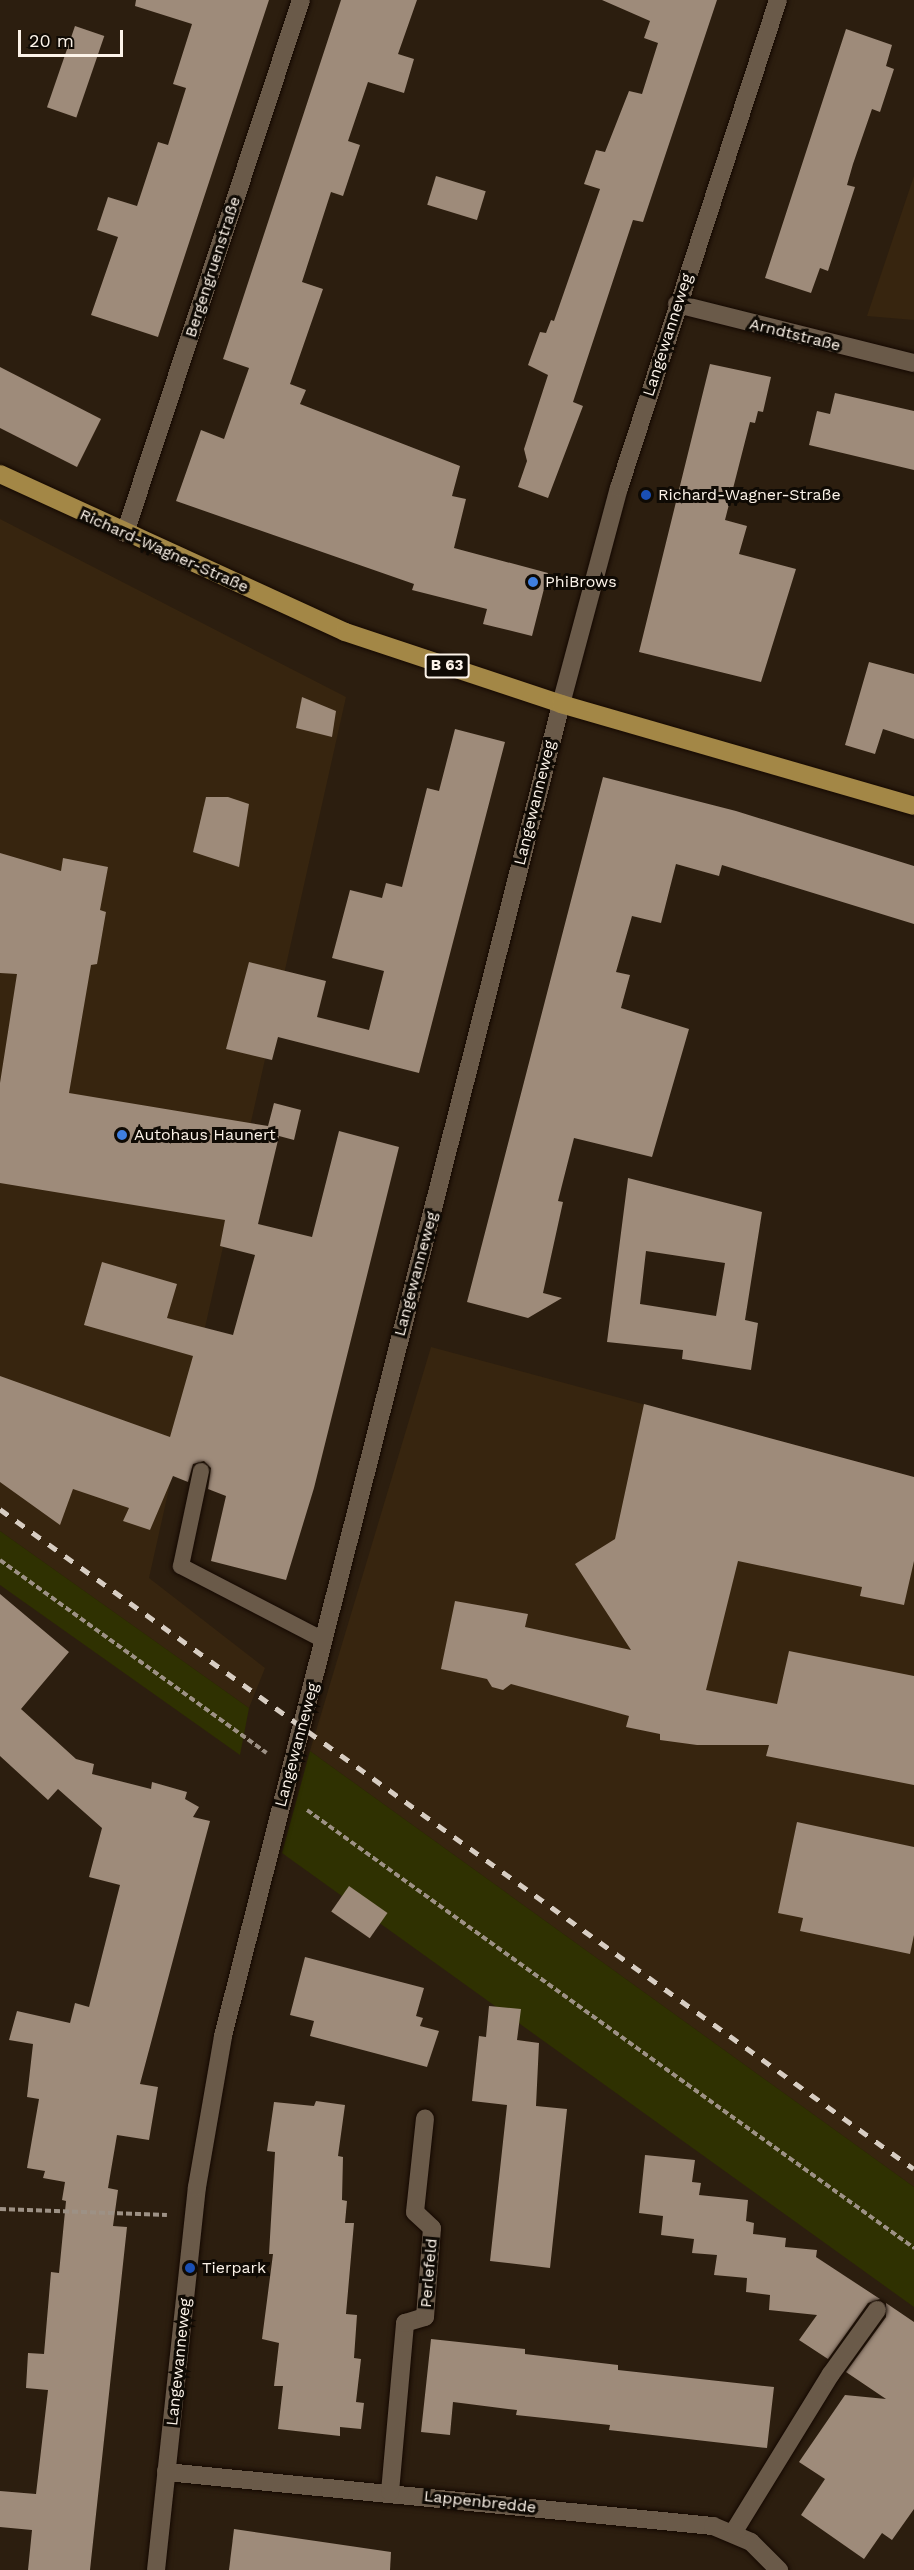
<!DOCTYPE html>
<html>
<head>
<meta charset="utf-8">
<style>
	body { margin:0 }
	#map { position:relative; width:914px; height:2570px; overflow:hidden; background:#2c1e0f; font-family:"Work Sans",sans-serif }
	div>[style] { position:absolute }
	.built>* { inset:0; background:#37250f }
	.green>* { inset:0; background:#2f3101 }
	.building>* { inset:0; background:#9e8b7a; transform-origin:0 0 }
	.path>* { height:4px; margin-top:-2px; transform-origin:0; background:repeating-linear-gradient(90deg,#9d9185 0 6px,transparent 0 9px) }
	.roads { filter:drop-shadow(0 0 2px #140800) drop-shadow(0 0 2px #140800) }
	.service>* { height:16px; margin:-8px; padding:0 8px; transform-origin:8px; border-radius:8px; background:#6a5a49 }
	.minor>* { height:18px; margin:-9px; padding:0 9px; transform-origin:9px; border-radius:9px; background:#6a5a49 }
	.tertiary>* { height:18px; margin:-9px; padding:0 9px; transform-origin:9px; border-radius:9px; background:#6a5a49 }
	.primary>* { height:18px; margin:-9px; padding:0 9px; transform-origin:9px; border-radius:9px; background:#a38746 }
	.rail>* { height:4.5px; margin-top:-2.25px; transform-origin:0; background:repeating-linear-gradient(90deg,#d7cdc2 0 10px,transparent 0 20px) }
	.dots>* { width:16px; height:16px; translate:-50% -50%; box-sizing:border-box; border:3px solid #0f0a04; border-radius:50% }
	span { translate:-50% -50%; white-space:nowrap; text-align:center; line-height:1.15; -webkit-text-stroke:6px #0f0a04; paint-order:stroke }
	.shield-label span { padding:2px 4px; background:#0f0a04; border:2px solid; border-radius:4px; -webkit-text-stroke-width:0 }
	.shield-label { font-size:15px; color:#fcf3e9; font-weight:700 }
	.street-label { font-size:16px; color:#fcf3e9 }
	.poi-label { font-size:16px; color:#fcf3e9 }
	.left { translate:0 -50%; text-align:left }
	.scale { position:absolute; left:18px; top:30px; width:105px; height:27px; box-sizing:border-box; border:3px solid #fcf3e9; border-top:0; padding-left:8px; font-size:18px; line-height:21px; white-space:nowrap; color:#fcf3e9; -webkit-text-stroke:4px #0f0a04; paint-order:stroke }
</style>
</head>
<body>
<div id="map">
	<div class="built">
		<div style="clip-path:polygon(914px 176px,914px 320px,867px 316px)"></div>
		<div style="clip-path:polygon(0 519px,346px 697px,149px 1578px,265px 1668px,249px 1708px,0 1531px)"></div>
		<div style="clip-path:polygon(431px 1347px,914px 1477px,914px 2187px,310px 1751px)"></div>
	</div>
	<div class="green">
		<div style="clip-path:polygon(0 1531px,249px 1708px,240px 1755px,0 1585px)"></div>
		<div style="clip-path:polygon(310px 1751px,914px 2187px,914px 2307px,282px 1853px)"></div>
	</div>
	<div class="building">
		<div style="clip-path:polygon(136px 0,269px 0,158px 337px,91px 315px,118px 237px,97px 230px,108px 197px,137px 206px,158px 142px,168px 145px,186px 88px,173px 84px,192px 24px,135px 6px)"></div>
		<div style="clip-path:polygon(341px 0,417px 0,398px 54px,414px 59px,404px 93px,368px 82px,348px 141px,360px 145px,343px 196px,331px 192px,302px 282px,323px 289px,290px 384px,306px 390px,300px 404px,460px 466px,452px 496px,466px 499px,454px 548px,548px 573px,532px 636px,483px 624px,487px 609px,412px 590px,414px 584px,176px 501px,201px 430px,224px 439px,249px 368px,223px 359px)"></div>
		<div style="clip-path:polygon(602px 0,717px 0,643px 222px,633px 220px,573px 402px,583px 406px,548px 498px,518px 487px,527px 461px,524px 449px,548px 375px,528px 365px,540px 332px,546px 333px,551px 320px,554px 321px,600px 189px,584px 184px,596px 150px,605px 152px,629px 91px,642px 94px,658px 43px,644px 38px,650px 21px)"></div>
		<div style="left:75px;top:26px;width:31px;height:86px;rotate:19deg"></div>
		<div style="clip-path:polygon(846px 29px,892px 45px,886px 66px,894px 69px,880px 112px,872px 109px,853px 164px,847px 185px,855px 187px,828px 271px,820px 268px,811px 293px,765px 278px)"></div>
		<div style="left:436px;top:176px;width:52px;height:30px;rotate:17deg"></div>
		<div style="clip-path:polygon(710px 364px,771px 377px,763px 412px,758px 411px,755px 423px,750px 422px,725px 520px,747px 526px,739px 554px,796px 569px,761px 682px,639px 652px)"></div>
		<div style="clip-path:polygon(0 367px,101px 419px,77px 467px,0 428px)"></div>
		<div style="clip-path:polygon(835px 393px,914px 411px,914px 470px,809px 445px,817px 411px,830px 414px)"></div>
		<div style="clip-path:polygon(869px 662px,914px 674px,914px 739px,883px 729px,875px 754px,845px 745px)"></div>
		<div style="clip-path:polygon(302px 697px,336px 711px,332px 737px,296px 728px)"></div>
		<div style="clip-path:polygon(455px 729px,505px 742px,419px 1073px,278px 1037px,272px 1060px,226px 1049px,249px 962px,326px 981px,317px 1017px,369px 1030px,384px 971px,332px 958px,350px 890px,382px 898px,386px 883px,402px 887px,427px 788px,439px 791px)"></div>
		<div style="clip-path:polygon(603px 777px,736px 811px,914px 866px,914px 924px,722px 865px,719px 876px,676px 864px,661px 923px,632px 916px,616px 972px,630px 975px,621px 1008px,689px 1029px,652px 1157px,574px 1138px,558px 1201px,563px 1202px,543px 1293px,562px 1298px,528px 1318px,467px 1302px)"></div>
		<div style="clip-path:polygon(206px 797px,228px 797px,249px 804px,239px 867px,193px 852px)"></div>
		<div style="clip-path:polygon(0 853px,61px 871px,63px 858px,108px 867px,100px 910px,106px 912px,97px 964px,91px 965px,69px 1093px,268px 1126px,274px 1103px,301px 1110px,294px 1140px,279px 1136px,258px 1224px,312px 1237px,339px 1131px,399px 1147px,314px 1488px,286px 1580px,211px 1561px,226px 1496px,208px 1489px,211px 1468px,204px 1461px,193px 1464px,188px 1482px,173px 1476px,150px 1530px,123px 1521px,129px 1508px,73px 1489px,60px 1525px,0 1482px,0 1376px,170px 1437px,193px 1356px,84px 1325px,102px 1262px,177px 1284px,167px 1318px,233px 1335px,255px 1255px,220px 1246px,225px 1220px,0 1183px,0 1083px,17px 974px,0 973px)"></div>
		<div style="clip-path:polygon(evenodd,628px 1178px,762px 1212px,745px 1320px,758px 1323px,751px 1370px,682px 1359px,683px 1350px,607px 1342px,628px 1178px,646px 1251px,725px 1263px,716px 1316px,640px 1304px,646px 1251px)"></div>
		<div style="clip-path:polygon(644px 1404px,914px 1477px,914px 1561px,904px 1605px,860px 1596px,862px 1587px,738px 1561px,706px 1690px,777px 1704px,789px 1651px,914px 1676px,914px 1785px,766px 1756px,769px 1745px,697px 1745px,660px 1740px,660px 1734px,626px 1727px,629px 1716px,511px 1684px,503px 1690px,492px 1687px,487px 1679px,441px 1669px,455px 1601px,528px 1614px,525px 1627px,631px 1650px,575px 1564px,615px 1539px)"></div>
		<div style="clip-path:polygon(0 1594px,69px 1652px,21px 1709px,76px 1759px,94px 1764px,92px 1774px,151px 1789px,152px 1782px,187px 1792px,185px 1799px,199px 1807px,193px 1817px,210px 1821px,140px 2084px,158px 2087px,149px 2140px,117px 2135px,108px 2188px,118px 2190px,113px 2226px,127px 2227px,90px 2570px,28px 2570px,32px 2530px,0 2527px,0 2491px,36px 2494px,48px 2390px,26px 2388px,28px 2353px,44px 2354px,51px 2272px,59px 2273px,66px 2201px,62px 2200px,65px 2182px,43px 2178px,45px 2171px,27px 2168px,39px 2099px,27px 2097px,33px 2044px,9px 2040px,17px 2011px,70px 2023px,75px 2003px,89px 2007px,120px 1885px,89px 1877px,102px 1828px,58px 1789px,48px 1800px,0 1756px)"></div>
		<div style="clip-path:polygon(797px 1822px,914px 1847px,914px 1935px,910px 1954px,800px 1931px,803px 1918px,778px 1913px)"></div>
		<div style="left:349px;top:1886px;width:47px;height:31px;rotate:35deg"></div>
		<div style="clip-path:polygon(305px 1957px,424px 1988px,416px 2016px,423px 2018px,420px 2026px,439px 2031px,427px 2067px,310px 2036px,314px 2021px,290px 2015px)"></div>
		<div style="clip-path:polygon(489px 2006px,521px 2009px,517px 2040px,539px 2043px,536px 2106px,567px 2109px,550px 2268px,490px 2261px,507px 2105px,472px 2101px,479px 2036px,486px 2037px)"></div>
		<div style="clip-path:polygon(316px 2101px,345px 2105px,338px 2156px,343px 2157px,342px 2200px,347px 2201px,345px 2223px,354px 2223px,346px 2314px,357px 2315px,354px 2358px,361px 2359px,356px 2402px,364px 2403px,361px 2429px,340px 2427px,340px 2436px,278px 2429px,283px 2386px,274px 2386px,279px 2343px,262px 2339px,273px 2254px,269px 2254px,275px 2152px,267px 2151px,274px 2102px,314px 2106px)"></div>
		<div style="clip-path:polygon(645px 2155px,695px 2160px,692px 2182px,701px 2183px,699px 2195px,748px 2200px,746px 2221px,754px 2223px,753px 2234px,786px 2238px,785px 2247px,817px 2250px,816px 2257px,880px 2299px,868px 2303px,828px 2359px,799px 2340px,817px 2315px,769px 2310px,770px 2295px,746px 2292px,747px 2278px,714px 2275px,717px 2255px,692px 2253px,694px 2239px,661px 2235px,663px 2216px,639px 2213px)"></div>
		<div style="clip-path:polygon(886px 2303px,914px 2322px,914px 2509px,892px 2540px,882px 2533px,864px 2559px,801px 2515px,825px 2479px,799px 2462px,845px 2395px,886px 2399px,846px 2372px,886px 2317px)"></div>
		<div style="clip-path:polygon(431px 2339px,525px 2349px,525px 2354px,618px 2365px,618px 2370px,774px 2387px,767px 2448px,609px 2430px,610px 2425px,516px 2415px,517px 2410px,453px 2402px,450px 2435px,421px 2432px)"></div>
		<div style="clip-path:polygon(234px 2529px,391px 2552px,390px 2570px,229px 2570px)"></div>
	</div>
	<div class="path">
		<div style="left:0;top:1560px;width:329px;rotate:35.9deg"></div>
		<div style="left:307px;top:1810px;width:749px;rotate:35.81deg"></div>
		<div style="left:0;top:2209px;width:167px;rotate:2.1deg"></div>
	</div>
	<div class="roads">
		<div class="service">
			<div style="left:201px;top:1471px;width:97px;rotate:101.9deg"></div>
			<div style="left:181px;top:1566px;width:161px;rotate:27.4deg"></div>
		</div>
		<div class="minor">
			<div style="left:677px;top:304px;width:244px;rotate:14deg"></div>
			<div style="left:125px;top:533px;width:561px;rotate:-71.73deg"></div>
			<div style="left:561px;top:704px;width:224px;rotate:-75deg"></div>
			<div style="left:619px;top:488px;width:513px;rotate:-71.95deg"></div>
			<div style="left:166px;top:2472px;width:550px;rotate:5.64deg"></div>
			<div style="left:713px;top:2526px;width:41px;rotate:22.8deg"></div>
			<div style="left:751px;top:2542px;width:40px;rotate:45deg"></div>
			<div style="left:390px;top:2492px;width:170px;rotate:-84.9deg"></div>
			<div style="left:405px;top:2323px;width:21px;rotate:-17deg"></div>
			<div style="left:425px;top:2317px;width:89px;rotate:-85.5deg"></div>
			<div style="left:432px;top:2228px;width:23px;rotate:-137deg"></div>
			<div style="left:415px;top:2212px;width:94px;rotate:-83.9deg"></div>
			<div style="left:733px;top:2533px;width:187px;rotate:-58.4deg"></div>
			<div style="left:831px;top:2374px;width:79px;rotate:-54.3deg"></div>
		</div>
		<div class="tertiary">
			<div style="left:156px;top:2570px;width:385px;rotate:-83.9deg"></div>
			<div style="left:197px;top:2187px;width:153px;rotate:-80.2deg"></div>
			<div style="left:223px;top:2036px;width:1374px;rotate:-75.76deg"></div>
		</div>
		<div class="primary">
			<div style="left:0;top:474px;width:379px;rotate:24.6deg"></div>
			<div style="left:345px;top:632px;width:228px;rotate:18.4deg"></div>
			<div style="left:561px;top:704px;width:367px;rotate:16.1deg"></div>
		</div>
	</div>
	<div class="rail">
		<div style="left:0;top:1509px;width:1127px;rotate:35.83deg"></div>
	</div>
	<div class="dots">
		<div style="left:646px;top:495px;background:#1a4fb4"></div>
		<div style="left:533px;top:582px;background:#3f7fe0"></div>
		<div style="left:122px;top:1135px;background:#3f7fe0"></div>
		<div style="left:190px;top:2268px;background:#1a4fb4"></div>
	</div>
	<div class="shield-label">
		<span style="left:447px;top:666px">B 63</span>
	</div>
	<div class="street-label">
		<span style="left:213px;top:267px;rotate:-72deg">Bergengruenstraße</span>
		<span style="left:668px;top:335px;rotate:-72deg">Langewanneweg</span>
		<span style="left:795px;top:335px;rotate:14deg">Arndtstraße</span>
		<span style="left:164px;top:551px;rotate:24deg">Richard-Wagner-Straße</span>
		<span style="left:535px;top:803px;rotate:-76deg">Langewanneweg</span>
		<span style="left:416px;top:1274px;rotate:-75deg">Langewanneweg</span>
		<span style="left:297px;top:1745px;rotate:-75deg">Langewanneweg</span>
		<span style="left:429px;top:2273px;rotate:-85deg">Perlefeld</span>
		<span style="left:179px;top:2362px;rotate:-84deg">Langewanneweg</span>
		<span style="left:480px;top:2502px;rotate:6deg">Lappenbredde</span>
	</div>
	<div class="poi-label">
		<span class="left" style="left:658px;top:495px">Richard-Wagner-Straße</span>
		<span class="left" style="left:545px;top:582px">PhiBrows</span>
		<span class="left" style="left:134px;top:1135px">Autohaus Haunert</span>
		<span class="left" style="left:202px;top:2268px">Tierpark</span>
	</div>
	<div class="scale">20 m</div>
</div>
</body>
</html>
